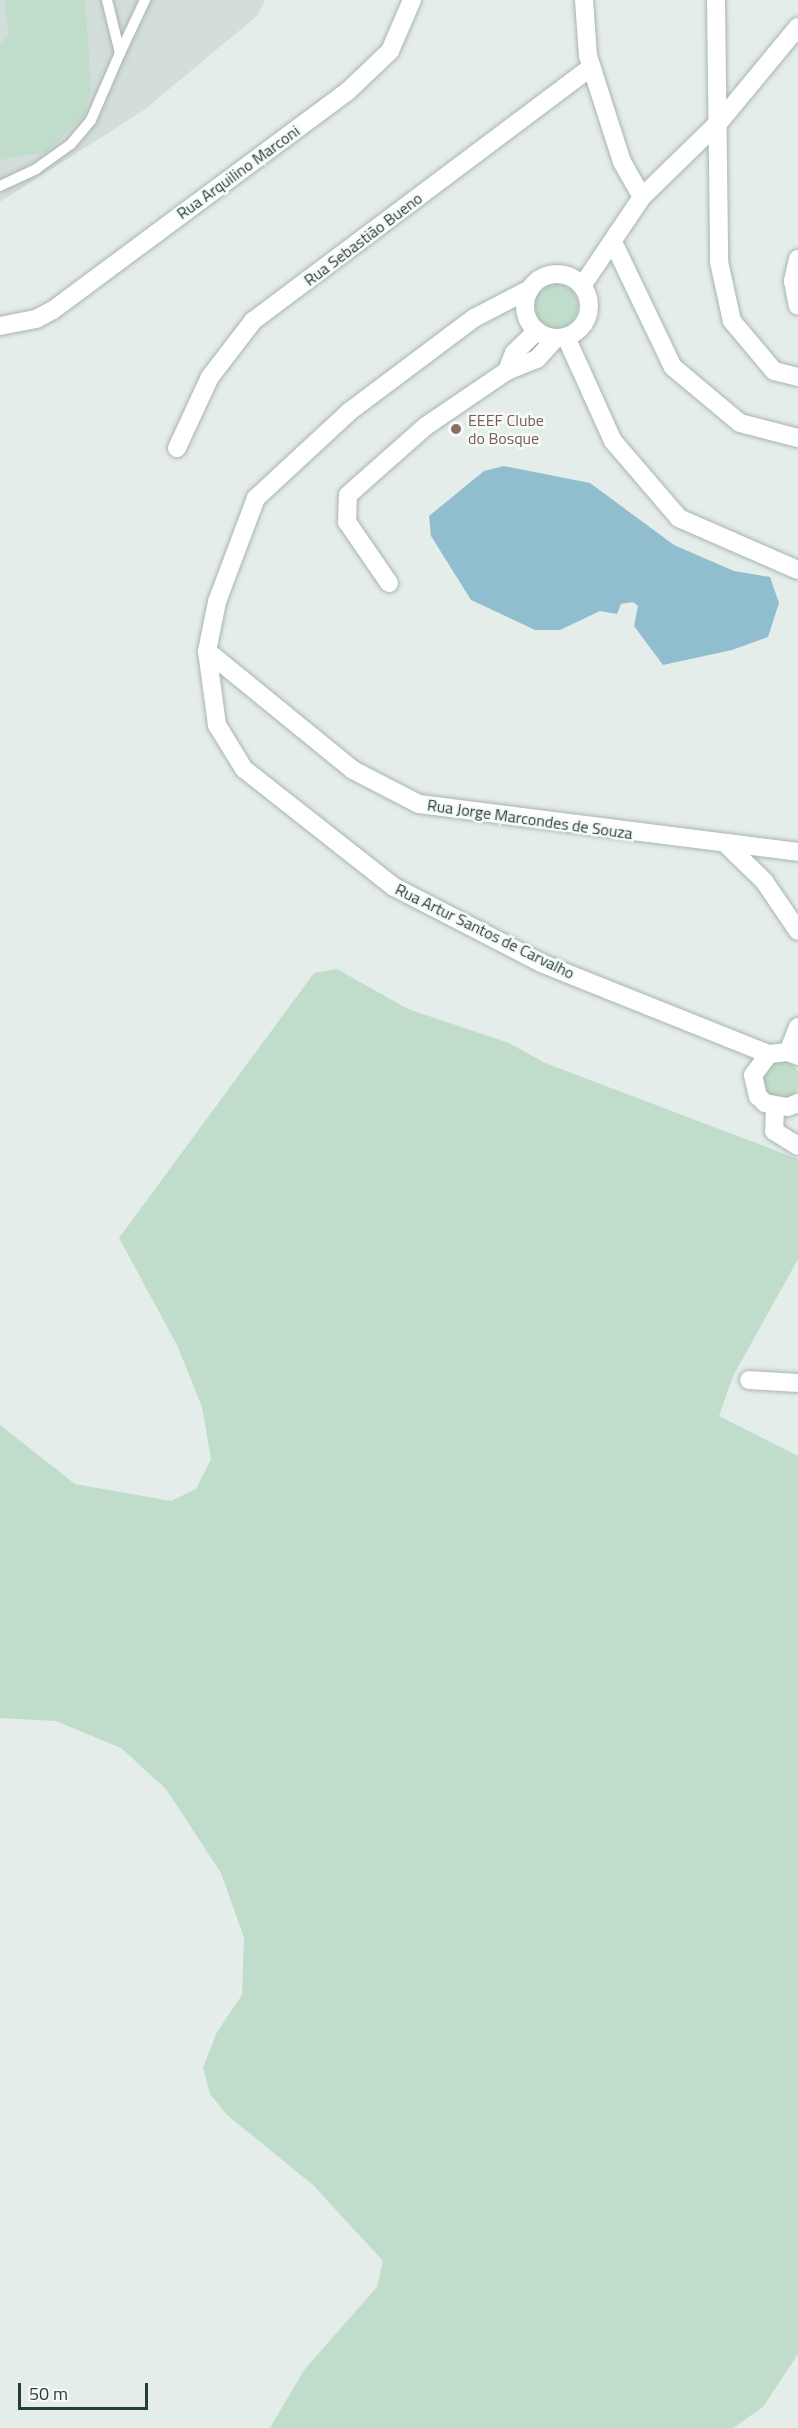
<!DOCTYPE html>
<html>
<head>
<meta charset="utf-8">
<style>
	body { margin:0 }
	#map { position:relative; width:798px; height:2428px; overflow:hidden; background:#e5edeb; font-family:"Titillium Web",sans-serif }
	div>[style] { position:absolute }
	.built>* { inset:0; background:#d3ddda }
	.green>* { inset:0; background:#c0ddcb }
	.round { border-radius:50% }
	.water>* { inset:0; background:#91becf }
	.roads { filter:drop-shadow(0 0 2px #a8b5b3) drop-shadow(0 0 2px #a8b5b3) }
	.lane>* { height:10px; margin:-5px; padding:0 5px; transform-origin:5px; border-radius:5px; background:#fff }
	.street>* { height:18px; margin:-9px; padding:0 9px; transform-origin:9px; border-radius:9px; background:#fff }
	.street>.ring { margin:-9px; padding:0; box-sizing:content-box; background:none; border:18px solid #fff; border-radius:50% }
	.dots>* { width:16px; height:16px; translate:-50% -50%; box-sizing:border-box; border:3px solid #f6faf8; border-radius:50% }
	span { translate:-50% -50%; white-space:nowrap; text-align:center; line-height:1.15; -webkit-text-stroke:5px #f6faf8; paint-order:stroke }
	.street-label { font-size:16px; color:#253e3b }
	.education-label { font-size:16px; color:#785e54 }
	.left { translate:0 -50%; text-align:left }
	.scale { position:absolute; left:18px; top:2383px; width:130px; height:27px; box-sizing:border-box; border:3px solid #253e3b; border-top:0; padding-left:8px; font-size:18px; line-height:21px; white-space:nowrap; color:#253e3b; -webkit-text-stroke:4px #f6faf8; paint-order:stroke }
</style>
</head>
<body>
<div id="map">
	<div class="built">
		<div style="clip-path:polygon(0 0,265px 0,258px 15px,144px 110px,0 202px)"></div>
	</div>
	<div class="green">
		<div style="clip-path:polygon(4px 0,85px 0,91px 88px,85px 115px,47px 152px,0 160px,0 45px,9px 35px)"></div>
		<div class="round" style="left:532px;top:283px;width:46px;height:46px"></div>
		<div style="clip-path:polygon(337px 969px,408px 1009px,509px 1043px,545px 1063px,798px 1159px,798px 1259px,733px 1376px,719px 1416px,798px 1456px,798px 2354px,763px 2407px,733px 2428px,270px 2428px,304px 2370px,377px 2287px,383px 2261px,313px 2185px,227px 2115px,210px 2094px,203px 2068px,217px 2032px,242px 1995px,244px 1938px,221px 1873px,166px 1789px,121px 1748px,56px 1721px,0 1718px,0 1425px,75px 1484px,171px 1501px,196px 1489px,211px 1459px,202px 1407px,177px 1345px,119px 1238px,314px 973px)"></div>
		<div class="round" style="left:762px;top:1061px;width:38px;height:38px"></div>
	</div>
	<div class="water">
		<div style="clip-path:polygon(504px 466px,590px 483px,674px 545px,734px 571px,770px 577px,779px 603px,768px 637px,732px 650px,663px 665px,634px 626px,638px 606px,633px 602px,621px 604px,617px 614px,600px 611px,560px 630px,535px 630px,471px 600px,431px 536px,429px 516px,484px 471px)"></div>
	</div>
	<div class="roads">
		<div class="lane">
			<div style="left:120px;top:53px;width:59px;rotate:-64.7deg"></div>
			<div style="left:0;top:186px;width:40px;rotate:-25deg"></div>
			<div style="left:36px;top:169px;width:43px;rotate:-35.5deg"></div>
			<div style="left:71px;top:144px;width:31px;rotate:-50deg"></div>
			<div style="left:91px;top:120px;width:73px;rotate:-66.6deg"></div>
			<div style="left:120px;top:53px;width:55px;rotate:-103.8deg"></div>
		</div>
		<div class="street">
			<div style="left:584px;top:0;width:56px;rotate:85.9deg"></div>
			<div style="left:588px;top:56px;width:111px;rotate:72.2deg"></div>
			<div style="left:622px;top:162px;width:40px;rotate:60.3deg"></div>
			<div style="left:716px;top:0;width:262px;rotate:89.3deg"></div>
			<div style="left:719px;top:262px;width:60px;rotate:77.6deg"></div>
			<div style="left:732px;top:321px;width:65px;rotate:50deg"></div>
			<div style="left:774px;top:371px;width:25px;rotate:14deg"></div>
			<div style="left:613px;top:242px;width:139px;rotate:64.4deg"></div>
			<div style="left:673px;top:367px;width:87px;rotate:39.9deg"></div>
			<div style="left:740px;top:423px;width:60px;rotate:14.5deg"></div>
			<div style="left:798px;top:259px;width:23px;rotate:103deg"></div>
			<div style="left:793px;top:281px;width:25px;rotate:79deg"></div>
			<div class="ring" style="left:525px;top:274px;width:46px;height:46px"></div>
			<div style="left:582px;top:286px;width:107px;rotate:-56deg"></div>
			<div style="left:642px;top:197px;width:110px;rotate:-44.3deg"></div>
			<div style="left:721px;top:120px;width:121px;rotate:-50.4deg"></div>
			<div style="left:530px;top:289px;width:63px;rotate:152.6deg"></div>
			<div style="left:474px;top:318px;width:156px;rotate:143.1deg"></div>
			<div style="left:349px;top:412px;width:127px;rotate:137.2deg"></div>
			<div style="left:256px;top:498px;width:111px;rotate:110.6deg"></div>
			<div style="left:217px;top:602px;width:50px;rotate:101.5deg"></div>
			<div style="left:207px;top:651px;width:75px;rotate:82.3deg"></div>
			<div style="left:217px;top:725px;width:52px;rotate:58.5deg"></div>
			<div style="left:244px;top:769px;width:191px;rotate:38.2deg"></div>
			<div style="left:394px;top:887px;width:165px;rotate:27.3deg"></div>
			<div style="left:541px;top:963px;width:245px;rotate:21.8deg"></div>
			<div style="left:0;top:326px;width:37px;rotate:-11deg"></div>
			<div style="left:36px;top:319px;width:19px;rotate:-28deg"></div>
			<div style="left:53px;top:310px;width:366px;rotate:-36.6deg"></div>
			<div style="left:347px;top:92px;width:59px;rotate:-43.6deg"></div>
			<div style="left:390px;top:51px;width:56px;rotate:-66.7deg"></div>
			<div style="left:566px;top:337px;width:114px;rotate:65.7deg"></div>
			<div style="left:613px;top:441px;width:101px;rotate:49.4deg"></div>
			<div style="left:679px;top:518px;width:130px;rotate:23.6deg"></div>
			<div style="left:507px;top:371px;width:19px;rotate:-69deg"></div>
			<div style="left:514px;top:353px;width:32px;rotate:-44deg"></div>
			<div style="left:177px;top:448px;width:78px;rotate:-65.1deg"></div>
			<div style="left:210px;top:377px;width:71px;rotate:-52.5deg"></div>
			<div style="left:253px;top:321px;width:423px;rotate:-36.9deg"></div>
			<div style="left:389px;top:583px;width:74px;rotate:-124.5deg"></div>
			<div style="left:347px;top:522px;width:27px;rotate:-88deg"></div>
			<div style="left:348px;top:495px;width:104px;rotate:-41.5deg"></div>
			<div style="left:426px;top:426px;width:98px;rotate:-34.2deg"></div>
			<div style="left:507px;top:371px;width:32px;rotate:-22deg"></div>
			<div style="left:537px;top:359px;width:28px;rotate:-48deg"></div>
			<div style="left:207px;top:651px;width:188px;rotate:39.2deg"></div>
			<div style="left:353px;top:770px;width:74px;rotate:27.3deg"></div>
			<div style="left:419px;top:804px;width:382px;rotate:7.2deg"></div>
			<div style="left:727px;top:845px;width:52px;rotate:44.2deg"></div>
			<div style="left:764px;top:881px;width:60px;rotate:55.8deg"></div>
			<div style="left:788px;top:1052px;width:27px;rotate:-68deg"></div>
			<div style="left:798px;top:1056px;width:11px;rotate:-158deg"></div>
			<div style="left:788px;top:1052px;width:19px;rotate:174deg"></div>
			<div style="left:769px;top:1054px;width:26px;rotate:127deg"></div>
			<div style="left:753px;top:1075px;width:22px;rotate:77deg"></div>
			<div style="left:758px;top:1096px;width:10px;rotate:45deg"></div>
			<div style="left:765px;top:1103px;width:23px;rotate:10deg"></div>
			<div style="left:788px;top:1107px;width:11px;rotate:-22deg"></div>
			<div style="left:775px;top:1107px;width:24px;rotate:92deg"></div>
			<div style="left:774px;top:1131px;width:28px;rotate:32deg"></div>
			<div style="left:749px;top:1380px;width:49px;rotate:3.5deg"></div>
		</div>
	</div>
	<div class="dots">
		<div style="left:456px;top:429px;background:#8d6e63"></div>
	</div>
	<div class="street-label">
		<span style="left:238px;top:172px;rotate:-36deg">Rua Arquilino Marconi</span>
		<span style="left:363px;top:239px;rotate:-37deg">Rua Sebastião Bueno</span>
		<span style="left:530px;top:819px;rotate:8deg">Rua Jorge Marcondes de Souza</span>
		<span style="left:485px;top:931px;rotate:26deg">Rua Artur Santos de Carvalho</span>
	</div>
	<div class="education-label">
		<span class="left" style="left:468px;top:429px">EEEF Clube<br>do Bosque</span>
	</div>
	<div class="scale">50 m</div>
</div>
</body>
</html>
